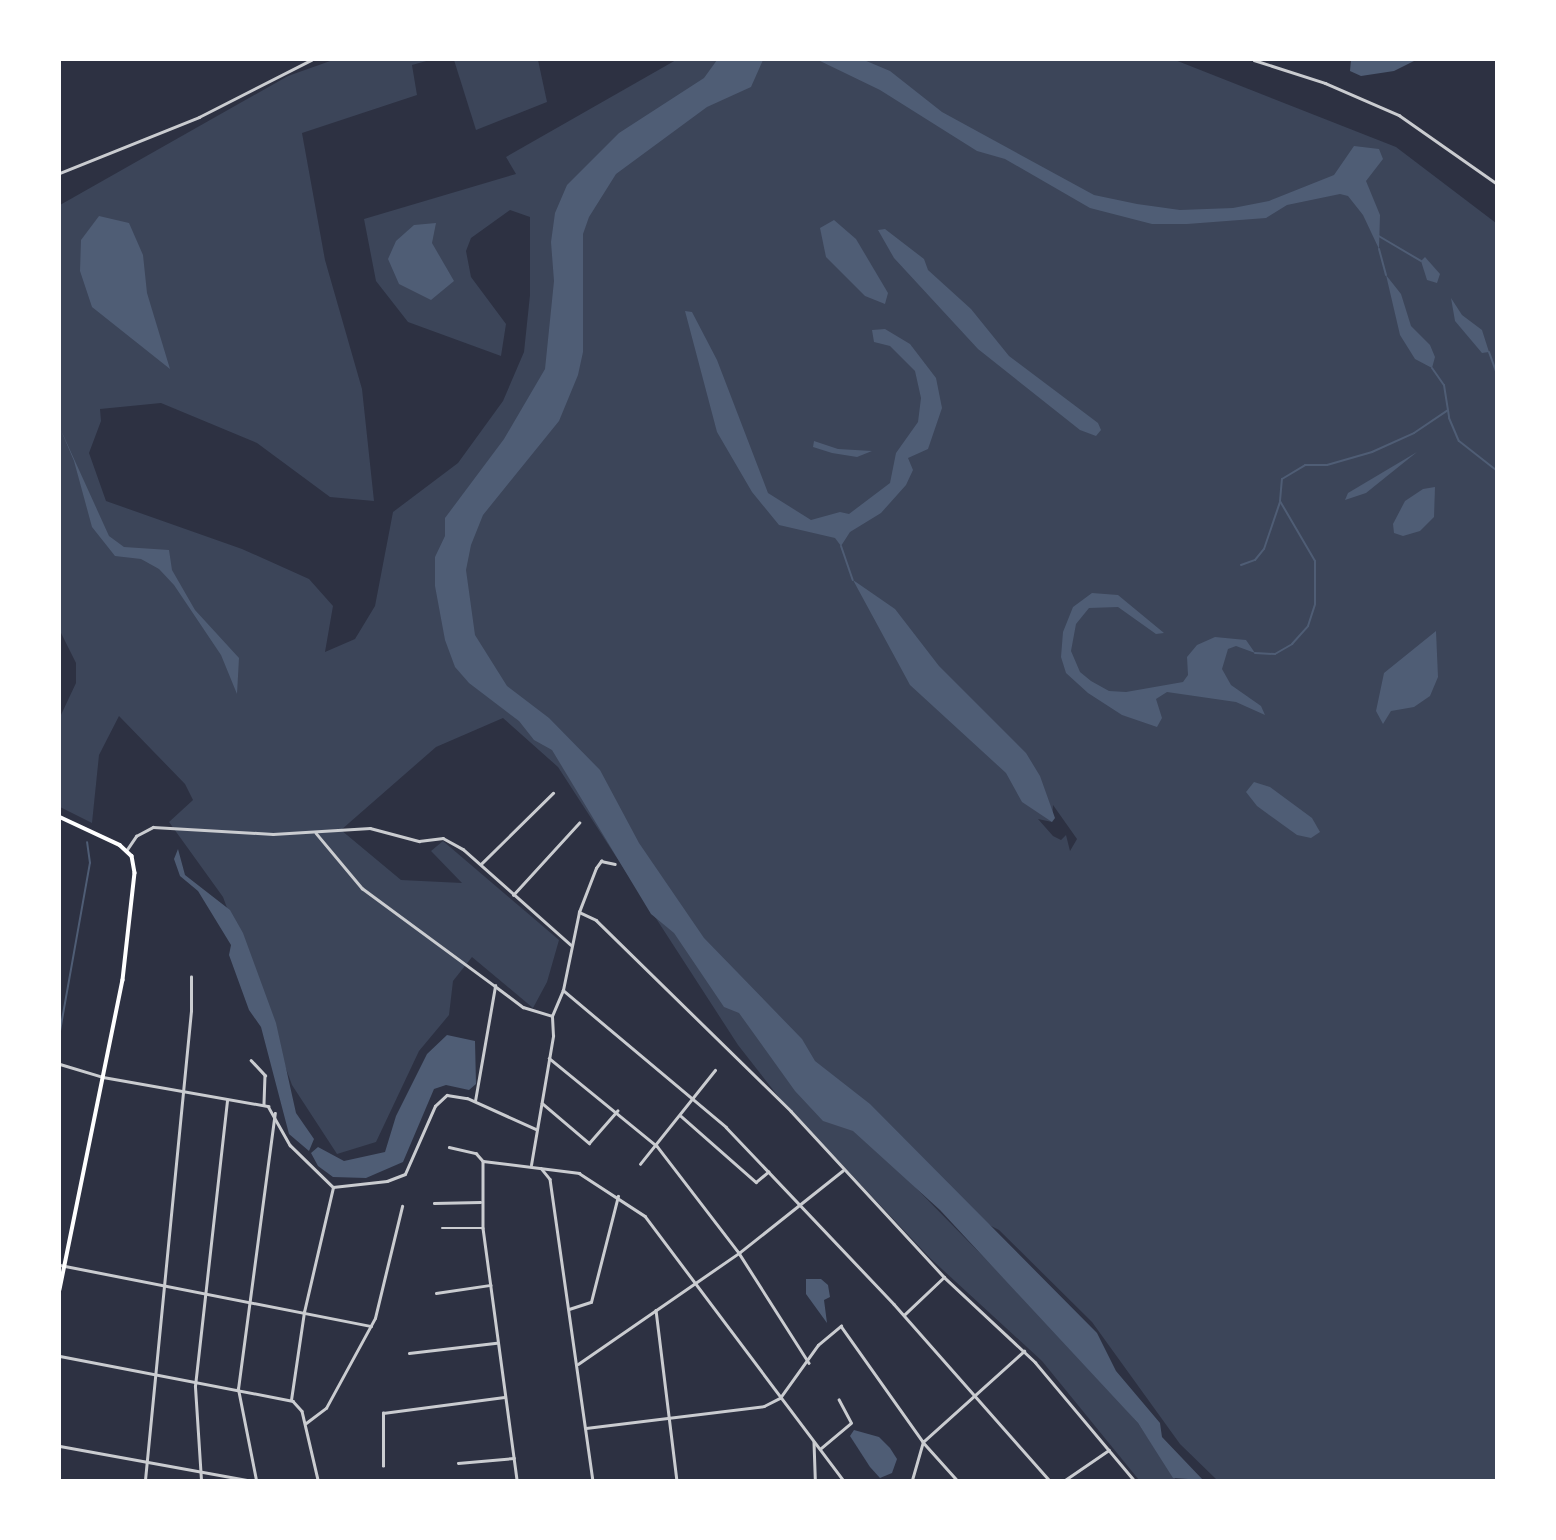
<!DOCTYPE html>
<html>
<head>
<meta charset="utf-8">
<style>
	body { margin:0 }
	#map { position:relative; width:1556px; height:1540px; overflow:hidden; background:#2d3142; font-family:Barlow,sans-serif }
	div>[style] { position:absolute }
	.green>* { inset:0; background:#3c4559 }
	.water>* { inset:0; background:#4f5d75 }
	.stream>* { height:2px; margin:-1px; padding:0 1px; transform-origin:1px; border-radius:1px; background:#4f5d75 }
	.minor>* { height:2.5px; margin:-1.25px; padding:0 1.25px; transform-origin:1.25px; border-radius:1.25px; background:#caccd0 }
	.tertiary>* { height:2.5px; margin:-1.25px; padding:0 1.25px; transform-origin:1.25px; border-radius:1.25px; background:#caccd0 }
	.primary>* { height:3.5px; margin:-1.75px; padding:0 1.75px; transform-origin:1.75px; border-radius:1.75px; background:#fff }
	span { translate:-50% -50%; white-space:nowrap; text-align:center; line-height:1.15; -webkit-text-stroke:5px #fff; paint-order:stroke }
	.frame { position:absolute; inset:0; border:61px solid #fff; pointer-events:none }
</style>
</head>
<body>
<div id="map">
	<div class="green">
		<div style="clip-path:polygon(evenodd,333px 60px,430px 60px,412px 65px,417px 95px,302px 133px,325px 260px,362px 389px,374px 501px,330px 497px,257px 443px,161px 403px,100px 409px,101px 421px,89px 453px,106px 501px,242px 549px,309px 579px,333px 606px,325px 652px,355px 639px,375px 606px,393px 512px,458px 463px,503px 401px,524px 352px,530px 295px,530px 217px,510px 210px,471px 238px,466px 251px,471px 277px,506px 324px,501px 356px,408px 322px,376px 281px,364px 219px,516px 174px,506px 157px,676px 60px,1175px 60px,1396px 147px,1496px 223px,1496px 1480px,1217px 1480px,1180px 1444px,1092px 1322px,999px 1230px,915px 1187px,1071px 1346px,1138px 1423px,1176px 1480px,1139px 1480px,1042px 1361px,931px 1259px,781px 1100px,738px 1045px,558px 767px,503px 718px,436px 747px,341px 830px,401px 880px,462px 883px,431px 851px,443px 841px,559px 940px,547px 982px,533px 1008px,472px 957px,453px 981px,449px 1015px,419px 1051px,376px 1142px,337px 1154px,292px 1085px,223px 897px,169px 822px,193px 800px,185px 784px,119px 716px,99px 755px,92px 823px,60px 807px,60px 717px,76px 683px,76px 663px,60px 631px,60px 205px,288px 76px,333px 60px,1053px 805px,1077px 839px,1070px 851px,1066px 835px,1061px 840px,1053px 836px,1038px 819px,1052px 822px,1053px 805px)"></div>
		<div style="clip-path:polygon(454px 60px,538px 60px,547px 102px,476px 130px)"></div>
	</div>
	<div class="water">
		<div style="clip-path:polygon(717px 60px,763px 60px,751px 87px,707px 107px,616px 174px,589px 217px,583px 234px,583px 352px,578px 375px,559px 421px,483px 515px,471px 545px,466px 570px,475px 635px,507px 686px,549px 718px,600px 770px,639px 843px,704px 938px,802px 1039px,815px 1061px,870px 1104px,1097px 1333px,1116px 1371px,1160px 1423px,1162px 1437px,1203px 1480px,1173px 1478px,1138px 1423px,940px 1210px,853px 1131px,823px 1121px,795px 1091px,739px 1013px,724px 1007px,674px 933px,651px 914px,552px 750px,534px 740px,519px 721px,469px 683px,455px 667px,445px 640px,435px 586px,435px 557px,445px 536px,445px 518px,504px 439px,545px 369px,554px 281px,551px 242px,555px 213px,567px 185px,619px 133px,704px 78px)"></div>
		<div style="clip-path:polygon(818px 60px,864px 60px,890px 71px,942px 112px,1094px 195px,1137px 204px,1180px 210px,1233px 208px,1269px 201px,1334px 175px,1354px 146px,1379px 149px,1383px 159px,1366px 181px,1380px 215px,1379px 249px,1363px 215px,1348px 196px,1340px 194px,1287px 205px,1266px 218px,1187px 224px,1152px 224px,1090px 208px,1005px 159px,977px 151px,880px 90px)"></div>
		<div style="clip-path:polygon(1351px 60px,1416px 60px,1394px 71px,1361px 76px,1350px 71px)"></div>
		<div style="clip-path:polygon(99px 216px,129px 223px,143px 255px,147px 293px,170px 369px,92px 307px,80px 271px,81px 240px)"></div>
		<div style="clip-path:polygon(834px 220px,856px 239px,888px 293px,885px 304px,865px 296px,826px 257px,820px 228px)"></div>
		<div style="clip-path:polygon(436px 223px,432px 243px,454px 281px,431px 300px,399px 284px,388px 259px,396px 241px,414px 225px)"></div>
		<div style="clip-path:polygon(885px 229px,924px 259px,928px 270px,971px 309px,1009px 356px,1098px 423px,1101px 430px,1096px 436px,1080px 430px,978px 349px,894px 258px,878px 230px)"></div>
		<div style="clip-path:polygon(1425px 257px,1440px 274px,1437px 283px,1427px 280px,1421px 261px)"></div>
		<div style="clip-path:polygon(1386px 275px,1401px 294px,1411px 326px,1430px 345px,1435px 357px,1432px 368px,1415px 359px,1400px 335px)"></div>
		<div style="clip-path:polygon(1451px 298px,1462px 315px,1482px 330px,1489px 352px,1482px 353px,1455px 321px)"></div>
		<div style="clip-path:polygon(685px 311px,692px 312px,717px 360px,768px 493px,811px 520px,840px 512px,849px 514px,890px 483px,896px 453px,918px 422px,921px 398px,915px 371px,890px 346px,874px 342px,872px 330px,885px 329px,910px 344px,936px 378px,942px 408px,928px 449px,908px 458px,913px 470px,906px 485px,881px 513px,850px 532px,841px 546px,835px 538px,779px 525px,752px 492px,717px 432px)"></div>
		<div style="clip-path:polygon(60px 428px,109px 536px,124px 547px,169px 550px,172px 570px,195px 610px,239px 658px,237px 694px,221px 655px,174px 585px,159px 569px,141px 559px,115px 556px,92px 527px,74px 461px)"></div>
		<div style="clip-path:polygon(814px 441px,838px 449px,872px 451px,857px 457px,832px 453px,813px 447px)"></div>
		<div style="clip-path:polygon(1417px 452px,1366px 493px,1345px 500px,1348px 493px)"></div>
		<div style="clip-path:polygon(1435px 487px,1434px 517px,1420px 531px,1403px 536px,1394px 533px,1393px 524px,1405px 501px,1423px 489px)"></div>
		<div style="clip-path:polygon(853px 580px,895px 609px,939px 666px,1026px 753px,1040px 776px,1055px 818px,1052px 822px,1022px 802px,1006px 773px,910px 685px)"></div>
		<div style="clip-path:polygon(1092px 593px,1118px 595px,1164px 633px,1156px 634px,1118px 607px,1089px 608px,1076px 624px,1071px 651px,1080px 672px,1091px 681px,1109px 691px,1126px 692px,1183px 682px,1188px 675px,1187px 657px,1197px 645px,1215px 637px,1246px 640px,1255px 653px,1236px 646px,1228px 649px,1222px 669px,1231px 685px,1261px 706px,1265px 715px,1236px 702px,1167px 692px,1156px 699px,1162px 718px,1157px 727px,1122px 715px,1088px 693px,1066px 673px,1061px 657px,1063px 632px,1073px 607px)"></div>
		<div style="clip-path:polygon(1436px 631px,1438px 677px,1430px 696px,1414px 707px,1391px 711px,1383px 724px,1376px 711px,1384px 673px)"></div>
		<div style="clip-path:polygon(1254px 782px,1270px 787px,1312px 818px,1320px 832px,1311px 838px,1297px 835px,1257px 806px,1246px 792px)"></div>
		<div style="clip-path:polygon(178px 849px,185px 875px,230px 910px,243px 933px,276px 1023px,296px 1113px,314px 1139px,309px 1151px,289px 1134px,261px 1027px,249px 1010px,229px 955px,231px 945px,198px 891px,180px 876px,174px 859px)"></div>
		<div style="clip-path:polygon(447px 1035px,475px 1041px,476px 1084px,469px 1090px,446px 1085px,434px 1089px,403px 1162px,366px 1178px,333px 1177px,318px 1166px,311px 1153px,318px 1147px,344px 1161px,385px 1152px,396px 1116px,427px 1054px)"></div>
		<div style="clip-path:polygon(806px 1279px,821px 1279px,828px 1285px,830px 1297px,824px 1300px,827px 1323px,806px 1294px)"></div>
		<div style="clip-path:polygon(854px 1430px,879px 1437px,890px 1448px,897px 1459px,892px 1473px,880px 1478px,870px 1467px,850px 1436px)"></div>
	</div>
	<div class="stream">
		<div style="left:1377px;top:235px;width:51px;rotate:30.6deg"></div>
		<div style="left:1379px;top:249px;width:27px;rotate:75deg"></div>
		<div style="left:1489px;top:352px;width:20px;rotate:70deg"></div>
		<div style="left:1432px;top:368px;width:21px;rotate:55deg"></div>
		<div style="left:1444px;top:385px;width:33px;rotate:81deg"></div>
		<div style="left:1449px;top:418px;width:25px;rotate:67deg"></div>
		<div style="left:1459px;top:441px;width:47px;rotate:38.1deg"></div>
		<div style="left:841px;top:546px;width:36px;rotate:71deg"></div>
		<div style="left:1241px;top:565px;width:15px;rotate:-20deg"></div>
		<div style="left:1255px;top:560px;width:14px;rotate:-51deg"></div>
		<div style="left:1264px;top:549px;width:50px;rotate:-71.2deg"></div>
		<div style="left:1255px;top:653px;width:20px;rotate:3deg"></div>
		<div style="left:1275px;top:654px;width:20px;rotate:-30deg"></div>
		<div style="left:1292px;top:644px;width:24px;rotate:-48deg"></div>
		<div style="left:1308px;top:626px;width:23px;rotate:-72deg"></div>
		<div style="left:1315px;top:604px;width:43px;rotate:-90deg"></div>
		<div style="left:1315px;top:561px;width:69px;rotate:-120.3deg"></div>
		<div style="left:1280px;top:501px;width:22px;rotate:-85deg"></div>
		<div style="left:1282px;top:479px;width:27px;rotate:-31deg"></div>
		<div style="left:1305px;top:465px;width:22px"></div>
		<div style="left:1327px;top:465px;width:47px;rotate:-16.1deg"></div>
		<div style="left:1372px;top:452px;width:46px;rotate:-24.3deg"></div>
		<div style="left:1414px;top:433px;width:40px;rotate:-34deg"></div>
		<div style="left:60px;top:1031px;width:171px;rotate:-79.9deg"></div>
		<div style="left:90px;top:863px;width:21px;rotate:-98deg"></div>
	</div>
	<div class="minor">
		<div style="left:316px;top:833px;width:72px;rotate:50.1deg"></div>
		<div style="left:362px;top:888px;width:165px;rotate:36.4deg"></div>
		<div style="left:126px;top:851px;width:18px;rotate:-56deg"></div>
		<div style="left:136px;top:836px;width:19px;rotate:-28deg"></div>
		<div style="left:153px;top:827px;width:120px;rotate:3.3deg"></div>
		<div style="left:273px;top:834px;width:97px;rotate:-3.5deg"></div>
		<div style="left:370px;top:828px;width:51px;rotate:14.9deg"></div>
		<div style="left:419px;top:841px;width:24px;rotate:-7deg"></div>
		<div style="left:443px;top:838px;width:23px;rotate:29deg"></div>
		<div style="left:463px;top:849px;width:144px;rotate:41.6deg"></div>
		<div style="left:481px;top:864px;width:101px;rotate:-44.6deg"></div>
		<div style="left:513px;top:895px;width:98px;rotate:-47.5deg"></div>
		<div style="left:579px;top:912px;width:19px;rotate:25deg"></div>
		<div style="left:596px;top:920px;width:273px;rotate:44.4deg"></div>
		<div style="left:791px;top:1111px;width:226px;rotate:47.3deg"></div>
		<div style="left:944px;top:1277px;width:125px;rotate:43deg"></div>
		<div style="left:1035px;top:1362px;width:154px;rotate:50deg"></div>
		<div style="left:563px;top:990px;width:213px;rotate:40deg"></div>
		<div style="left:726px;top:1127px;width:244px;rotate:46.5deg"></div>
		<div style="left:894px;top:1304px;width:235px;rotate:48.6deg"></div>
		<div style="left:549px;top:1058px;width:139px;rotate:39.2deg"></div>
		<div style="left:657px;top:1146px;width:135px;rotate:52.5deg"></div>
		<div style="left:739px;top:1253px;width:130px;rotate:57.5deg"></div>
		<div style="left:251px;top:1060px;width:21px;rotate:47deg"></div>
		<div style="left:265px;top:1075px;width:30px;rotate:92deg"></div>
		<div style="left:60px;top:1064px;width:45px;rotate:16.8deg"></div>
		<div style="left:103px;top:1077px;width:168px;rotate:10deg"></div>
		<div style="left:268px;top:1106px;width:45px;rotate:60.6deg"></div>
		<div style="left:290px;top:1145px;width:60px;rotate:44.3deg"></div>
		<div style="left:333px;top:1187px;width:54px;rotate:-6.3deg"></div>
		<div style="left:387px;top:1181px;width:19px;rotate:-21deg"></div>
		<div style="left:405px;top:1174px;width:74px;rotate:-66.2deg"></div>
		<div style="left:435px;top:1106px;width:16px;rotate:-43deg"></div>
		<div style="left:447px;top:1095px;width:20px;rotate:9deg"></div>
		<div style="left:467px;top:1098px;width:76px;rotate:24.2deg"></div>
		<div style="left:475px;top:1101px;width:117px;rotate:-80.1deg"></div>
		<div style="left:495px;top:986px;width:35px;rotate:37deg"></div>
		<div style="left:523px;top:1007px;width:30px;rotate:17deg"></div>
		<div style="left:542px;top:1103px;width:62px;rotate:40.4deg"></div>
		<div style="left:589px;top:1143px;width:43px;rotate:-48.8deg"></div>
		<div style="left:681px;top:1116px;width:100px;rotate:41.3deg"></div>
		<div style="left:756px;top:1182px;width:16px;rotate:-40deg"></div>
		<div style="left:449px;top:1147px;width:28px;rotate:13deg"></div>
		<div style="left:476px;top:1153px;width:11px;rotate:49deg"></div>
		<div style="left:483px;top:1161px;width:97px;rotate:7.1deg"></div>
		<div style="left:579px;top:1173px;width:79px;rotate:33.1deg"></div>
		<div style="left:645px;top:1216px;width:330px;rotate:53.1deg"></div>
		<div style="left:483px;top:1161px;width:67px;rotate:90deg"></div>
		<div style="left:483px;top:1228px;width:254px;rotate:82.3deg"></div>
		<div style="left:640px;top:1164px;width:120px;rotate:-51.4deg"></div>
		<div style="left:531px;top:1165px;width:131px;rotate:-80.3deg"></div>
		<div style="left:553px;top:1036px;width:20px;rotate:-93deg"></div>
		<div style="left:552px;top:1016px;width:28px;rotate:-67deg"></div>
		<div style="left:563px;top:990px;width:80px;rotate:-78.4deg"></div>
		<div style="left:579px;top:912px;width:47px;rotate:-68.9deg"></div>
		<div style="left:596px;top:868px;width:9px;rotate:-54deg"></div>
		<div style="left:601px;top:861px;width:14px;rotate:12deg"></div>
		<div style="left:541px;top:1168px;width:14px;rotate:51deg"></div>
		<div style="left:550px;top:1179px;width:304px;rotate:81.9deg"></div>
		<div style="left:434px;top:1203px;width:46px;rotate:-1.2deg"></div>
		<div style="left:442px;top:1228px;width:41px"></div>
		<div style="left:60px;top:1265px;width:317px;rotate:11.1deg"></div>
		<div style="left:436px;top:1293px;width:55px;rotate:-8.4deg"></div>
		<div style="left:569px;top:1309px;width:23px;rotate:-18deg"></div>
		<div style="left:591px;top:1302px;width:109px;rotate:-75.7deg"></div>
		<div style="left:656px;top:1310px;width:171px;rotate:83deg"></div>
		<div style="left:904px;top:1315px;width:55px;rotate:-43.5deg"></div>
		<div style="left:409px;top:1353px;width:88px;rotate:-6.6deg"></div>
		<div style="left:578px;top:1364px;width:196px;rotate:-34.6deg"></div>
		<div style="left:739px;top:1253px;width:132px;rotate:-38.5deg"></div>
		<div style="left:291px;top:1400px;width:89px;rotate:-81.6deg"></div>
		<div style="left:304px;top:1312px;width:128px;rotate:-76.9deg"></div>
		<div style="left:306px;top:1423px;width:25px;rotate:-37deg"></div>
		<div style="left:326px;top:1408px;width:102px;rotate:-61.4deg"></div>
		<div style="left:375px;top:1318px;width:115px;rotate:-76.4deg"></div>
		<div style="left:586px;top:1428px;width:179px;rotate:-7deg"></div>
		<div style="left:764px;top:1406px;width:18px;rotate:-27deg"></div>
		<div style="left:780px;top:1398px;width:65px;rotate:-54.4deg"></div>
		<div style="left:818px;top:1345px;width:30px;rotate:-40deg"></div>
		<div style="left:841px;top:1326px;width:142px;rotate:54.7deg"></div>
		<div style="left:923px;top:1442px;width:51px;rotate:48.2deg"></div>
		<div style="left:814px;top:1442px;width:38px;rotate:88deg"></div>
		<div style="left:60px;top:1446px;width:191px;rotate:10.3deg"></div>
		<div style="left:820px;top:1449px;width:40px;rotate:-40deg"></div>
		<div style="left:851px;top:1423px;width:26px;rotate:-118deg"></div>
		<div style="left:458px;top:1463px;width:56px;rotate:-5.1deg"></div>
		<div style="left:383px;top:1466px;width:53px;rotate:-90deg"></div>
		<div style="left:383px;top:1413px;width:122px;rotate:-7.5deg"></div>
		<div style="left:145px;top:1480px;width:471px;rotate:-84.4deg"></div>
		<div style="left:191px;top:1011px;width:34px;rotate:-90deg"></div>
		<div style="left:201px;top:1480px;width:94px;rotate:-93.7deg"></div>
		<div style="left:195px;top:1386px;width:287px;rotate:-83.6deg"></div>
		<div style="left:256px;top:1480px;width:93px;rotate:-101.2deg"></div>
		<div style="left:238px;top:1389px;width:278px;rotate:-82.4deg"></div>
		<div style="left:912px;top:1480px;width:40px;rotate:-74deg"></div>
		<div style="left:923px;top:1442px;width:136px;rotate:-42deg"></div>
		<div style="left:1065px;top:1480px;width:53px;rotate:-34.3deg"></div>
	</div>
	<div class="tertiary">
		<div style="left:1254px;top:60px;width:75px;rotate:17.9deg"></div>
		<div style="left:1325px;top:83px;width:81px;rotate:23.4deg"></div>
		<div style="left:1399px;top:115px;width:118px;rotate:35deg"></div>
		<div style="left:60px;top:173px;width:150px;rotate:-21.9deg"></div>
		<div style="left:199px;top:117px;width:126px;rotate:-27deg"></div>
		<div style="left:60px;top:1356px;width:237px;rotate:10.9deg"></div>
		<div style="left:293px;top:1401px;width:13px;rotate:48deg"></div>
		<div style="left:302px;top:1411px;width:71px;rotate:76.9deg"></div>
	</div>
	<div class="primary">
		<div style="left:60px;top:817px;width:66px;rotate:25deg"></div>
		<div style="left:120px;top:845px;width:16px;rotate:43deg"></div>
		<div style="left:132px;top:856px;width:17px;rotate:80deg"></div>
		<div style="left:135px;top:873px;width:108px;rotate:96.4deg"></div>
		<div style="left:123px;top:980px;width:316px;rotate:101.5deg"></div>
	</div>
	<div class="frame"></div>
</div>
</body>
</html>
